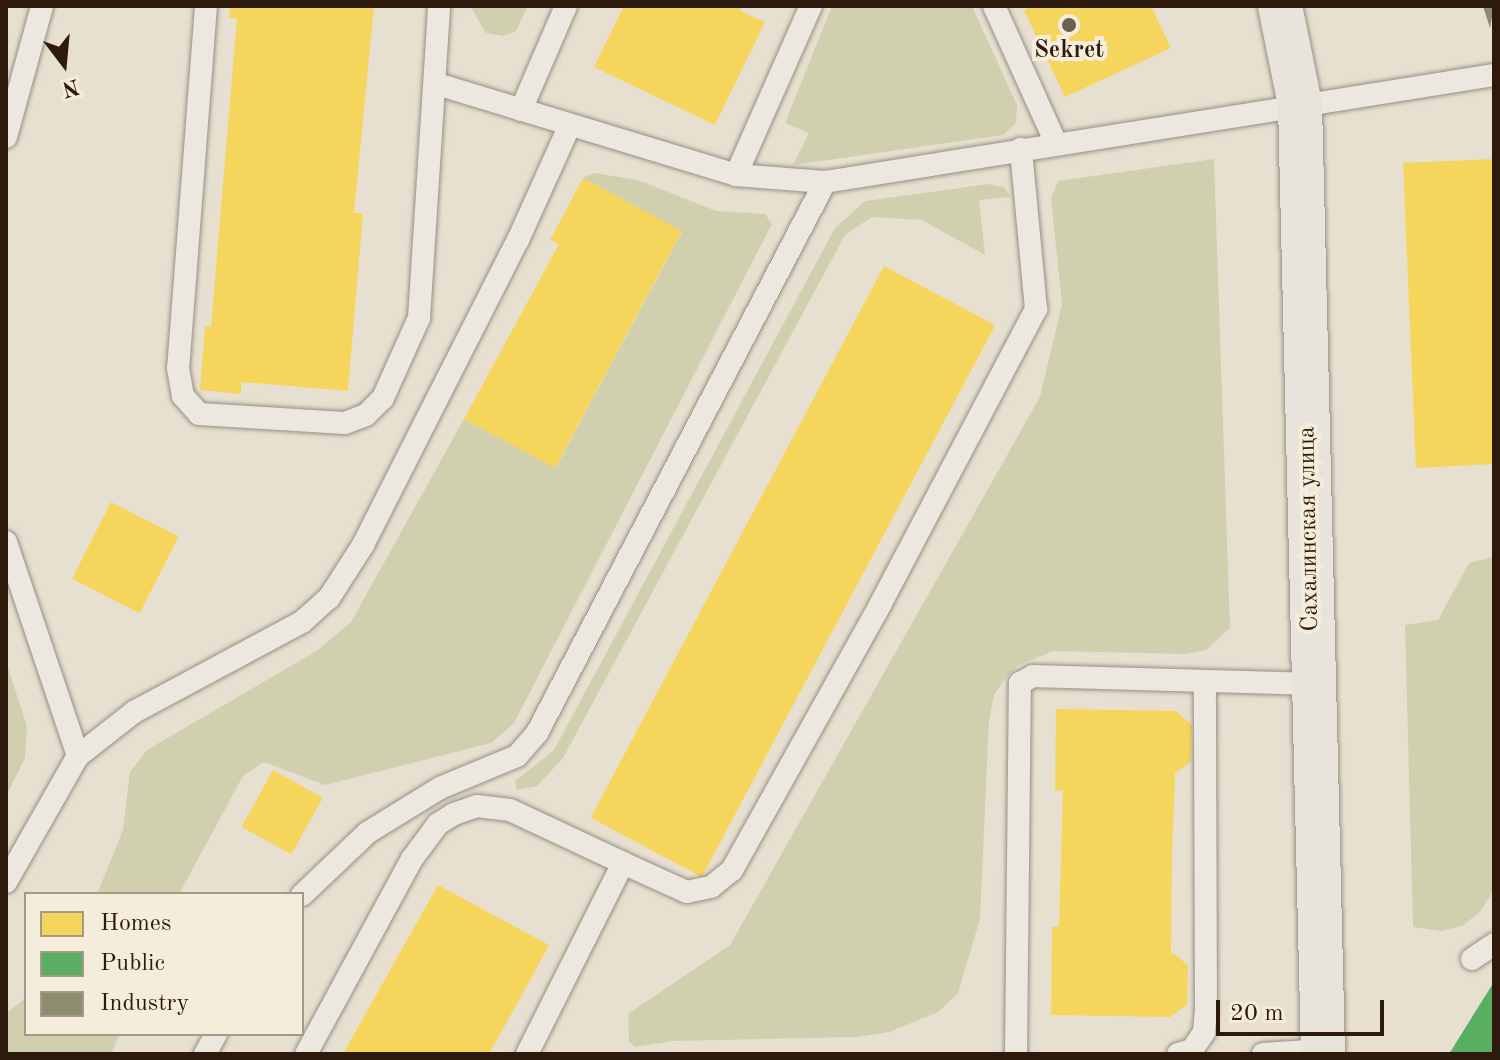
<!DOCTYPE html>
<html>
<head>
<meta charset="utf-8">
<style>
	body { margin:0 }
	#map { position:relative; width:1500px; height:1060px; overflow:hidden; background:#e7e0d0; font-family:"Old Standard TT",serif }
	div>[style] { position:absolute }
	.green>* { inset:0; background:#d0d0ae }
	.homes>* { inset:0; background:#f6d55c; transform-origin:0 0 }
	.public>* { inset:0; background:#5aae61 }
	.industry>* { inset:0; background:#8c8c6e }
	.roads { filter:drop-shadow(0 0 2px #968f84) drop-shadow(0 0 2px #968f84) }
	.service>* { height:22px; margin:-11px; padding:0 11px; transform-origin:11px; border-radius:11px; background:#ece8e0 }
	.primary>* { height:44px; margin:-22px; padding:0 22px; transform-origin:22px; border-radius:22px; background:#e9e4db }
	.dots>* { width:22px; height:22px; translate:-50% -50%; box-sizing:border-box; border:4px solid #f5eddb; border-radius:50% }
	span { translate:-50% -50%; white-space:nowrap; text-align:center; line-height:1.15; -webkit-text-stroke:8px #f5eddb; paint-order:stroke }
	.poi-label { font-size:24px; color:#2e1a0c; font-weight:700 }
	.street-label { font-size:24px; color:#2e1a0c }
	.frame { position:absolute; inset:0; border:8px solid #2e1a0c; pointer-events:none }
	.legend { position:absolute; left:24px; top:892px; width:280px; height:144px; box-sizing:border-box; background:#f5eddb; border:2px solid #a59988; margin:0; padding:10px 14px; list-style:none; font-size:24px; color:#2e1a0c }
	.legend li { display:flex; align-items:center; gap:16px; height:40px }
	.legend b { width:40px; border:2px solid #a59988 }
	.north { position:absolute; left:24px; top:24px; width:80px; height:80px; -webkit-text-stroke:6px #f5eddb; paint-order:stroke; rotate:164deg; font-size:22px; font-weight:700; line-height:32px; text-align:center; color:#2e1a0c }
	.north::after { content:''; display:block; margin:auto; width:28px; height:36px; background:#2e1a0c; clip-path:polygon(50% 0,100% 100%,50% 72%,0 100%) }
	.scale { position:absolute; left:1216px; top:1000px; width:168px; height:36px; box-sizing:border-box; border:4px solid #2e1a0c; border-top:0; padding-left:10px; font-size:24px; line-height:28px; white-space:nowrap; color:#2e1a0c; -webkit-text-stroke:6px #f5eddb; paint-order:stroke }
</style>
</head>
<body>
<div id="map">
	<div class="green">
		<div style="clip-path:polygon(470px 6px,528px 6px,516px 31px,503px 36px,486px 33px)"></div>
		<div style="clip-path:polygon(832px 6px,972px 6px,1017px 105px,1016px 123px,1003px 135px,793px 165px,809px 133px,785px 123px)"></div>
		<div style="clip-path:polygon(1214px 159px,1230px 628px,1206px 650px,1186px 654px,1053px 651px,1019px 665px,1006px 677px,994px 695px,989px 720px,980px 919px,958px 993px,938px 1012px,889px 1032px,857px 1037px,673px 1041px,635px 1047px,629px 1041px,628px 1014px,730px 945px,1040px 397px,1062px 304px,1051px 199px,1058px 181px)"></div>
		<div style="clip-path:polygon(594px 173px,638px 180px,716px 211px,765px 214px,772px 224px,514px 723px,491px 743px,325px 785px,264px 762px,243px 776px,179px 894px,97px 894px,123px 830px,130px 772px,147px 750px,318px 650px,351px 622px,464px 419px,556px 467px,682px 232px,583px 178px)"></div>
		<div style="clip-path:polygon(989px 184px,1004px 187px,1011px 197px,979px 200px,985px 255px,922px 220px,872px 217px,845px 235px,563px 758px,537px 786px,517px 790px,515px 781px,554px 750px,835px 228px,865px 201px)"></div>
		<div style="clip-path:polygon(1494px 557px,1494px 889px,1480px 912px,1462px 926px,1441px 931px,1413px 927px,1405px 625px,1438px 620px,1469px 563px)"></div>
		<div style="clip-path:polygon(6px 661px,27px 727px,25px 758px,6px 796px)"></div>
		<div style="clip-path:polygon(26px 998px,26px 1034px,120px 1034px,111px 1054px,6px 1054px,6px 1013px)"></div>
	</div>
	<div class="homes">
		<div style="clip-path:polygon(230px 6px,374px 6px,354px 213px,363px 213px,348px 391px,241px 382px,241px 394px,200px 390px,205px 326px,211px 327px,237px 19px,229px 18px)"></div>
		<div style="clip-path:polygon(624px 6px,743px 6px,740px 11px,765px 22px,715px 125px,594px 67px)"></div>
		<div style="clip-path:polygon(1032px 6px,1151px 6px,1171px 48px,1065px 97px,1024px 10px)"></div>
		<div style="clip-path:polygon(1494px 159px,1494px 464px,1416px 468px,1403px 163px)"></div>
		<div style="clip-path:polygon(583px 178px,682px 231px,555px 468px,464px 419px,559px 244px,550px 240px)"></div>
		<div style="left:884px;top:266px;width:126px;height:625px;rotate:28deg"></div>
		<div style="left:111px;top:502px;width:76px;height:86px;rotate:27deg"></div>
		<div style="clip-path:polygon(1056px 709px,1176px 711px,1192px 725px,1191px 762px,1175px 773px,1172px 855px,1171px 952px,1188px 965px,1187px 1005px,1170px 1017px,1051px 1015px,1052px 927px,1059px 927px,1063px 790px,1055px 791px)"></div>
		<div style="left:273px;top:770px;width:57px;height:65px;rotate:29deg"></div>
		<div style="clip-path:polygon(438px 885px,549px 945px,522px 995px,489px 1054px,343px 1054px)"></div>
	</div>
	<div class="public">
		<div style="clip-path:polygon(1494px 982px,1494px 1054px,1449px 1054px,1482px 1001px)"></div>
	</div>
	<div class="industry">
		<div style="clip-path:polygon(1483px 6px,1494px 6px,1490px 28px)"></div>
	</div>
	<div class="roads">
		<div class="service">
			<div style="left:206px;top:6px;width:363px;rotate:94.4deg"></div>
			<div style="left:178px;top:368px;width:28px;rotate:80deg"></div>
			<div style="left:183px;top:396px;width:24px;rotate:48deg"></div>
			<div style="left:199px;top:414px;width:146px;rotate:3.5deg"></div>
			<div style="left:345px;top:423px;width:22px;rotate:-21deg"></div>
			<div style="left:366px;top:415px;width:24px;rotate:-45deg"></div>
			<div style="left:383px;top:398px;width:88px;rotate:-65.8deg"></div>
			<div style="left:419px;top:318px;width:313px;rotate:-86.3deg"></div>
			<div style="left:994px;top:6px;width:150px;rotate:65.7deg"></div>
			<div style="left:437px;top:84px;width:313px;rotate:16.9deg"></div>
			<div style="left:736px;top:175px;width:89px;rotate:4.5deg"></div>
			<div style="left:825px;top:182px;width:678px;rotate:-9.09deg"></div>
			<div style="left:521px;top:110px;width:113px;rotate:-66.6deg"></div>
			<div style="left:6px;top:137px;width:136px;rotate:-74.6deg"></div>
			<div style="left:736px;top:175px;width:185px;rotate:-66.1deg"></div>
			<div style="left:6px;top:542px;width:226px;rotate:71.4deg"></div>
			<div style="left:6px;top:882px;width:145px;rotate:-60.3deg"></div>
			<div style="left:78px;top:756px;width:71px;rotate:-38.2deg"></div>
			<div style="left:134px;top:712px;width:191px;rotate:-28.2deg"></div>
			<div style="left:302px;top:622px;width:36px;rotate:-42deg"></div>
			<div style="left:329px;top:598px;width:63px;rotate:-57.3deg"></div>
			<div style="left:363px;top:545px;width:342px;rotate:-63.1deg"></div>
			<div style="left:518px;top:240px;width:126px;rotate:-65.7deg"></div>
			<div style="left:302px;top:895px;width:90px;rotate:-43.6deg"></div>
			<div style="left:367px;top:833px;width:86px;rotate:-31.7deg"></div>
			<div style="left:440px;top:788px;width:83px;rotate:-22.6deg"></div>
			<div style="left:517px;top:756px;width:30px;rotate:-49deg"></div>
			<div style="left:537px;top:733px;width:622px;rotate:-62.4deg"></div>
			<div style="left:1472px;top:959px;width:27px;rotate:-34deg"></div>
			<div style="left:205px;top:1054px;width:23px;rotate:-61deg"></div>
			<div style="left:306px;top:1054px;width:222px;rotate:-61.5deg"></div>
			<div style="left:412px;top:859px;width:44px;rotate:-53.4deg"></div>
			<div style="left:438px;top:824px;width:19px;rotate:-32deg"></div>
			<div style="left:454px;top:814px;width:24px;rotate:-19deg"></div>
			<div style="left:477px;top:806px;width:33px;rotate:7deg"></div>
			<div style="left:510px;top:810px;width:125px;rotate:25.1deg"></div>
			<div style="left:527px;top:1054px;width:214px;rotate:-63.3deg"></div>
			<div style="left:623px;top:863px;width:70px;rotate:24.4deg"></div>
			<div style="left:687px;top:892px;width:25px;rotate:-12deg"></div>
			<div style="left:711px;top:887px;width:27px;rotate:-39deg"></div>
			<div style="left:732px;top:870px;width:304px;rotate:-60.8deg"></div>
			<div style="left:880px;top:605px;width:335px;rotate:-62.2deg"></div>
			<div style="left:1036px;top:309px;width:161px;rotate:-95.4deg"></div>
			<div style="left:1016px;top:1054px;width:371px;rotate:-89.4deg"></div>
			<div style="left:1020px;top:683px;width:15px;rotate:-28deg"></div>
			<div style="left:1033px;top:676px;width:281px;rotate:1.6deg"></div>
			<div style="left:1178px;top:1054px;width:15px;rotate:-16deg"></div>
			<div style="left:1192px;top:1050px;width:22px;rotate:-56deg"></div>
			<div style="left:1204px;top:1032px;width:23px;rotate:-85deg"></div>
			<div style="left:1206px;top:1009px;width:328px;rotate:-90.2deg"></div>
			<div style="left:1263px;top:1054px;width:60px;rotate:-3.8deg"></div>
		</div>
		<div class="primary">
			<div style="left:1280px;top:6px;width:100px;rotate:78.5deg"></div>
			<div style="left:1300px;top:104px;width:950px;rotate:88.61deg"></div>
		</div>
	</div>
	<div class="dots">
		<div style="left:1069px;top:25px;background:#6f5f51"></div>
	</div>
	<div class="poi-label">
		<span style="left:1069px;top:52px">Sekret</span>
	</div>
	<div class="street-label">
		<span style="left:1310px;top:529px;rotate:-91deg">Сахалинская улица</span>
	</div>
	<div class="frame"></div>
	<ul class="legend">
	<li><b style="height:22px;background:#f6d55c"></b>Homes</li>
	<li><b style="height:22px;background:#5aae61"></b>Public</li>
	<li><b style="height:22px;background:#8c8c6e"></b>Industry</li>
	</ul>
	<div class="north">N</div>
	<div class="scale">20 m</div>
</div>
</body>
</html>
